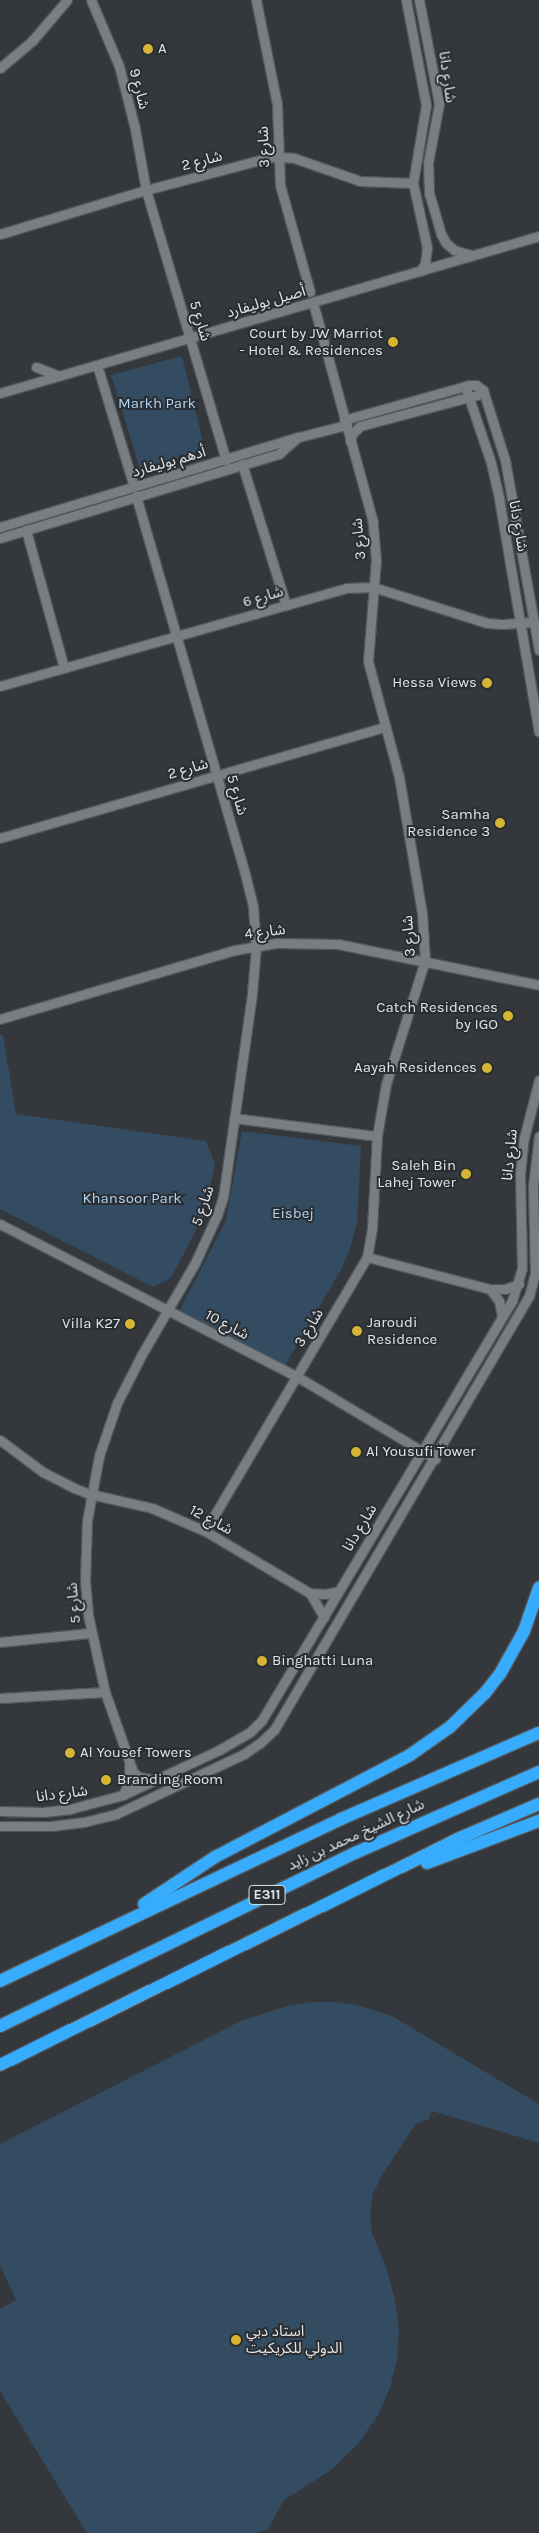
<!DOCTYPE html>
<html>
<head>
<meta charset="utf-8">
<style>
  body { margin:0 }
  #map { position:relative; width:539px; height:2533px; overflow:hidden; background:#34383c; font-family:Karla,"Noto Sans Arabic",sans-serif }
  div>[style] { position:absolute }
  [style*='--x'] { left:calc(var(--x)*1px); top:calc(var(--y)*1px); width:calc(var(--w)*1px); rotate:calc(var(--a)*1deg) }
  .green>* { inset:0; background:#334c61 }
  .roads { filter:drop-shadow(1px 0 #53575a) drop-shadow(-1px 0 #53575a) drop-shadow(0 1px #53575a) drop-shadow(0 -1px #53575a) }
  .minor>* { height:9px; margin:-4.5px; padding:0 4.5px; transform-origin:4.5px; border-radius:4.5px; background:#797e82 }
  .highway>* { height:12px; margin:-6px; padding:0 6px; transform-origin:6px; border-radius:6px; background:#38acfc }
  .dots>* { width:14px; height:14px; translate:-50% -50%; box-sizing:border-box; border:2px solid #2a2e32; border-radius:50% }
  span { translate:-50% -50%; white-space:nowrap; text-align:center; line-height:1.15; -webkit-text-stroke:4px #2a2e32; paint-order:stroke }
  .shield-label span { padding:1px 4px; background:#2a2e32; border:1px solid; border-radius:4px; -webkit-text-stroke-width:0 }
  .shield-label { font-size:14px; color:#e1e4e6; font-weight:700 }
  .poi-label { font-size:15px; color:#e1e4e6 }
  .left { translate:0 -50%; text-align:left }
  .right { translate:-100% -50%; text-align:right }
  .street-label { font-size:15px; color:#e1e4e6 }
  .park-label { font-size:15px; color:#afd6f6 }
</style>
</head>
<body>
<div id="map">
  <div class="green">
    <i style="clip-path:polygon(182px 356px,205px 450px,140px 469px,111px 375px)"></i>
    <i style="clip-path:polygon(0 1035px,3px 1035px,16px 1114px,206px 1141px,215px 1164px,203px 1217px,171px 1278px,153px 1287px,0 1209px)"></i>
    <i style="clip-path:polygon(242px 1131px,361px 1146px,357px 1223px,350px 1249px,341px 1270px,282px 1370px,178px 1314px,226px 1220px)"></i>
    <i style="clip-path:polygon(312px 2002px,337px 2002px,357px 2005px,392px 2016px,539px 2104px,539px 2143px,432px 2111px,429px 2119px,417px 2123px,409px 2134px,381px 2177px,373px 2194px,370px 2215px,372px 2233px,387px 2270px,395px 2300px,399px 2329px,397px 2359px,390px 2388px,378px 2415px,358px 2444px,331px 2470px,284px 2500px,267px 2530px,256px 2533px,87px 2533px,0 2391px,0 2309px,16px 2300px,0 2265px,0 2144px,241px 2021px,287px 2006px)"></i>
  </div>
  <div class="roads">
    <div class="minor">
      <i style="--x:91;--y:0;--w:72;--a:67"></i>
      <i style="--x:119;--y:66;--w:65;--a:75.7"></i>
      <i style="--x:135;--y:129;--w:62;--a:79.8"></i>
      <i style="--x:146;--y:190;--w:282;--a:73.5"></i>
      <i style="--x:256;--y:0;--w:106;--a:78.6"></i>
      <i style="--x:277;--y:104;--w:81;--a:87.9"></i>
      <i style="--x:280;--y:185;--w:111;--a:74.3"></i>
      <i style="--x:406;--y:0;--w:107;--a:79.2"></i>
      <i style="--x:426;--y:105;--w:79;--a:99.5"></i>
      <i style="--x:413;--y:183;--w:66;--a:77.7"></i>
      <i style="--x:427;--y:247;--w:17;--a:97"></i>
      <i style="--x:425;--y:264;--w:9;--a:126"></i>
      <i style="--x:419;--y:0;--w:106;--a:79.1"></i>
      <i style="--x:439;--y:104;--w:60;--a:100.6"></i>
      <i style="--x:428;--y:163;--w:30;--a:88"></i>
      <i style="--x:429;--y:193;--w:43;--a:73.7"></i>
      <i style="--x:441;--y:234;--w:10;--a:61"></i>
      <i style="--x:446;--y:243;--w:11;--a:41"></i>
      <i style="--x:454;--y:250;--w:18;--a:16"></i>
      <i style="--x:0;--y:68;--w:42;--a:-40.2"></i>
      <i style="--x:32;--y:41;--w:54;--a:-49.5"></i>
      <i style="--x:0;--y:234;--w:152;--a:-16.8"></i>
      <i style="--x:146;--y:190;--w:129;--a:-14.8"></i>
      <i style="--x:271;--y:157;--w:23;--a:2"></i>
      <i style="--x:294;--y:158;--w:70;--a:19.2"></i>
      <i style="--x:360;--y:181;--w:53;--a:2.2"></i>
      <i style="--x:97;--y:365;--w:127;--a:73.1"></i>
      <i style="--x:36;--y:367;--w:25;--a:21"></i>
      <i style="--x:465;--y:386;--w:81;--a:71.3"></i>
      <i style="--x:491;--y:463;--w:37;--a:77"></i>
      <i style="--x:499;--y:499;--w:236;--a:80.3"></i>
      <i style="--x:0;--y:393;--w:561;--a:-16.24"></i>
      <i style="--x:344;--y:420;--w:130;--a:-15.6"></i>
      <i style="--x:469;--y:385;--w:7;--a:0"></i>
      <i style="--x:476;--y:385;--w:9;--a:36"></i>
      <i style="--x:483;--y:390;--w:73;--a:72.6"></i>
      <i style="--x:505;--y:460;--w:193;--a:79.9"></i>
      <i style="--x:350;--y:441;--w:7;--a:-74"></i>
      <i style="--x:352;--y:434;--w:11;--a:-45"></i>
      <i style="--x:360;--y:426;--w:128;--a:-14.9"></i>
      <i style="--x:242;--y:464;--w:148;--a:72.7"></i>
      <i style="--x:136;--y:496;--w:389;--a:73.9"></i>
      <i style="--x:244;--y:870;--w:38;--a:76"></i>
      <i style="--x:253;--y:907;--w:40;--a:85.7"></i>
      <i style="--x:256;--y:947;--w:47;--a:94.9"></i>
      <i style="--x:252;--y:994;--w:205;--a:98.1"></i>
      <i style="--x:223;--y:1197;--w:19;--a:108"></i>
      <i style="--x:217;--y:1215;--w:53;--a:114.6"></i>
      <i style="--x:195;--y:1263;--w:105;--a:120.2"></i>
      <i style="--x:142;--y:1354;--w:55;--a:117"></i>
      <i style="--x:117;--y:1403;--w:56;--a:108.8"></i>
      <i style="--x:99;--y:1456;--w:66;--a:100.5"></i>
      <i style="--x:87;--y:1521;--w:59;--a:91.9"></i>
      <i style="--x:85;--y:1580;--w:35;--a:85"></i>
      <i style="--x:88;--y:1615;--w:79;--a:77.6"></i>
      <i style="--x:105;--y:1692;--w:85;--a:70.7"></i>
      <i style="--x:133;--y:1772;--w:8;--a:40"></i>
      <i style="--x:139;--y:1777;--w:15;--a:11"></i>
      <i style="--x:0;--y:527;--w:312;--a:-16.8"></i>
      <i style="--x:299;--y:437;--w:49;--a:-14.3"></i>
      <i style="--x:26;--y:530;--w:143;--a:74.6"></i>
      <i style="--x:0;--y:538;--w:291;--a:-16.8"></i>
      <i style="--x:279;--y:454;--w:25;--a:-42"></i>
      <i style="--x:0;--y:686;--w:360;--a:-15.8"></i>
      <i style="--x:346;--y:588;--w:27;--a:-2"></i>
      <i style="--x:373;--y:587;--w:120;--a:17.5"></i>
      <i style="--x:487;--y:623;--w:16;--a:4"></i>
      <i style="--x:503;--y:624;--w:31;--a:-4"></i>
      <i style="--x:0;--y:838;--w:401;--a:-16.1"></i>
      <i style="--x:0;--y:1019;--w:245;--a:-16.4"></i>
      <i style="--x:235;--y:950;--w:43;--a:-9.5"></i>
      <i style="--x:277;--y:943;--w:61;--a:0.9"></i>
      <i style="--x:338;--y:944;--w:205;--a:11.5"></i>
      <i style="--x:234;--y:1118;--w:144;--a:7.2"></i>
      <i style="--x:0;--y:1224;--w:333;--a:27.2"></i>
      <i style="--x:296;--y:1376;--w:162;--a:30.8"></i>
      <i style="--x:367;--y:1257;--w:127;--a:14.6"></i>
      <i style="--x:490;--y:1289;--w:15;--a:0"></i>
      <i style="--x:505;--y:1289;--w:15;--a:-20"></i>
      <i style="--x:490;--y:1289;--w:15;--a:53"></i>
      <i style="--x:499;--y:1301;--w:15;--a:79"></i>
      <i style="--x:0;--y:1440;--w:54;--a:36.7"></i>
      <i style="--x:43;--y:1472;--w:35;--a:27"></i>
      <i style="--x:74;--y:1488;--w:17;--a:21"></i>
      <i style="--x:90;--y:1494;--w:64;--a:12.7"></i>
      <i style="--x:152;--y:1508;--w:58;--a:23.5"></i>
      <i style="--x:205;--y:1531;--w:122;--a:30.6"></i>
      <i style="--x:310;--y:1593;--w:28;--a:60"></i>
      <i style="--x:205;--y:1531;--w:318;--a:-59.4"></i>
      <i style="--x:367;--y:1257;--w:29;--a:-80"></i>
      <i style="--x:372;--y:1228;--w:92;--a:-86.9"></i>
      <i style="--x:377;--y:1136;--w:53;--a:-80.2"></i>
      <i style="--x:386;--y:1084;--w:130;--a:-72.5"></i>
      <i style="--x:425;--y:960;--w:47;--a:-93.7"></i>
      <i style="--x:422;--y:913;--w:138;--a:-99.6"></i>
      <i style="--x:399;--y:777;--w:120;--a:-105"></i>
      <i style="--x:368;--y:661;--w:101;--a:-85.5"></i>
      <i style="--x:376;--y:560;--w:38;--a:-95"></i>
      <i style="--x:373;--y:522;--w:227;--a:-105.3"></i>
      <i style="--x:310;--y:1593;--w:15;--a:4"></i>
      <i style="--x:325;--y:1594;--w:14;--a:-12"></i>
      <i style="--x:0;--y:1642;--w:90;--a:-5.7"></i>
      <i style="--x:0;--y:1698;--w:105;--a:-3.3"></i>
      <i style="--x:123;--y:1795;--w:15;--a:-67"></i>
      <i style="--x:129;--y:1781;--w:16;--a:-90"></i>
      <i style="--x:0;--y:1811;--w:43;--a:1.3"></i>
      <i style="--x:43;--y:1812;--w:27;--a:-6"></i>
      <i style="--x:70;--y:1809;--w:55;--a:-14.8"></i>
      <i style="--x:123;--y:1795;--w:106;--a:-25.1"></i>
      <i style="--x:219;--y:1750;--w:36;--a:-30"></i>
      <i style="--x:250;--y:1732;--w:17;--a:-45"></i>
      <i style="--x:262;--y:1720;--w:488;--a:-59.2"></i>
      <i style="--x:512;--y:1301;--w:34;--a:-73"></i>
      <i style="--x:522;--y:1268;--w:94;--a:-91.2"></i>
      <i style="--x:520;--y:1174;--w:36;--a:-84"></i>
      <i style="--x:524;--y:1138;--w:60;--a:-75.5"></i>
      <i style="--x:0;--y:1826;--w:51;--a:0"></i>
      <i style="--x:51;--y:1826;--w:33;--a:-7"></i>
      <i style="--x:84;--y:1822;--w:33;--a:-14"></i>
      <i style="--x:116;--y:1814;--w:141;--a:-25.1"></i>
      <i style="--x:244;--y:1754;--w:19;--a:-35"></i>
      <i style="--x:260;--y:1743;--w:19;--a:-43"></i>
      <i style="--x:274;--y:1730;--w:503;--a:-59.56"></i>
      <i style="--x:529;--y:1296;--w:23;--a:-75"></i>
      <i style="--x:535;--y:1274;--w:88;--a:-91.3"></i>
      <i style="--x:533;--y:1186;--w:50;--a:-83.2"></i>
    </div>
    <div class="highway">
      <i style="--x:427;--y:1863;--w:120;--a:-20.6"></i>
      <i style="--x:144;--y:1904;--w:85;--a:-33.5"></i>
      <i style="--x:215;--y:1857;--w:220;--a:-27.6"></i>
      <i style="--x:410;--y:1755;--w:49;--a:-35"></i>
      <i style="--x:450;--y:1727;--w:49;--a:-44.2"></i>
      <i style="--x:485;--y:1693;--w:24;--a:-52"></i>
      <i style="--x:500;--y:1674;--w:49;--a:-60.8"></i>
      <i style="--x:524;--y:1631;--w:46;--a:-70.8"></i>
      <i style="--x:0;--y:1981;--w:378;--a:-25.4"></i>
      <i style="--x:341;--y:1819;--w:216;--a:-23.5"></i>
      <i style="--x:0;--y:2026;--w:395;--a:-26"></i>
      <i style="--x:355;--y:1853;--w:201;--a:-23.8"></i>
      <i style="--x:0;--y:2065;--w:513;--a:-26.27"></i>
      <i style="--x:460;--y:1838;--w:86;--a:-23.3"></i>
    </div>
  </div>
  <div class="dots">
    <i style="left:148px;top:49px;background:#d6b534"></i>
    <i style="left:393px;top:342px;background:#d6b534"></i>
    <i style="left:487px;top:683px;background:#d6b534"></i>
    <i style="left:500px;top:823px;background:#d6b534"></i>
    <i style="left:508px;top:1016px;background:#d6b534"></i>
    <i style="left:487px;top:1068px;background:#d6b534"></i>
    <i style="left:466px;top:1174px;background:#d6b534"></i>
    <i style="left:130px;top:1324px;background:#d6b534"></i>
    <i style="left:357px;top:1331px;background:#d6b534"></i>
    <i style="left:356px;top:1452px;background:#d6b534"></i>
    <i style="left:262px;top:1661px;background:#d6b534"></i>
    <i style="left:70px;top:1753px;background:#d6b534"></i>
    <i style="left:106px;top:1780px;background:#d6b534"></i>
    <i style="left:236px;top:2340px;background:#d6b534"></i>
  </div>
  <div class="shield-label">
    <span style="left:267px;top:1895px">E311</span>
  </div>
  <div class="poi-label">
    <span class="left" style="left:158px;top:49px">A</span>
    <span class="right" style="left:383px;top:342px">Court by JW Marriot<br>- Hotel &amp; Residences</span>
    <span class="right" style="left:477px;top:683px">Hessa Views</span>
    <span class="right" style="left:490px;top:823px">Samha<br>Residence 3</span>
    <span class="right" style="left:498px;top:1016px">Catch Residences<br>by IGO</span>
    <span class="right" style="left:477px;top:1068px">Aayah Residences</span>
    <span class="right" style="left:456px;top:1174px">Saleh Bin<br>Lahej Tower</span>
    <span class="left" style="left:367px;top:1331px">Jaroudi<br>Residence</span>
    <span class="right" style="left:120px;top:1324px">Villa K27</span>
    <span class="left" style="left:366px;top:1452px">Al Yousufi Tower</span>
    <span class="left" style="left:272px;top:1661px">Binghatti Luna</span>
    <span class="left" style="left:80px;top:1753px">Al Yousef Towers</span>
    <span class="left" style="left:117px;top:1780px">Branding Room</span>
    <span class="left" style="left:246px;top:2340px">استاد دبي<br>الدولي للكريكيت</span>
  </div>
  <div class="street-label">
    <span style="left:447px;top:77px;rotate:82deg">شارع دانا</span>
    <span style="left:139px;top:89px;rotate:75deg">شارع 9</span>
    <span style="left:264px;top:147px;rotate:-92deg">شارع 3</span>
    <span style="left:202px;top:161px;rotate:-15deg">شارع 2</span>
    <span style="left:266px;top:302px;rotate:-16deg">أصيل بوليفارد</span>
    <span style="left:200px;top:321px;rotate:73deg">شارع 5</span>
    <span style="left:169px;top:462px;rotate:-16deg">أدهم بوليفارد</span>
    <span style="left:518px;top:526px;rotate:80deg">شارع دانا</span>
    <span style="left:359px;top:539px;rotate:-95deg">شارع 3</span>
    <span style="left:263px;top:597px;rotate:-16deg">شارع 6</span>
    <span style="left:188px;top:769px;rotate:-16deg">شارع 2</span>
    <span style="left:237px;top:795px;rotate:74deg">شارع 5</span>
    <span style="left:265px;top:932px;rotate:-7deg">شارع 4</span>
    <span style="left:409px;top:936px;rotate:-94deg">شارع 3</span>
    <span style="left:510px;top:1155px;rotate:-84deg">شارع دانا</span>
    <span style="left:203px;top:1206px;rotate:-71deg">شارع 5</span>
    <span style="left:227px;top:1325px;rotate:28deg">شارع 10</span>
    <span style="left:309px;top:1328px;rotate:-59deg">شارع 3</span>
    <span style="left:211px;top:1520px;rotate:28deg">شارع 12</span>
    <span style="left:360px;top:1528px;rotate:-59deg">شارع دانا</span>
    <span style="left:74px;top:1603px;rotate:-95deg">شارع 5</span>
    <span style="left:62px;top:1794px;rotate:-7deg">شارع دانا</span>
    <span style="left:356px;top:1835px;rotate:-25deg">شارع الشيخ محمد بن زايد</span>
  </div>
  <div class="park-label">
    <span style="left:157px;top:404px">Markh Park</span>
    <span style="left:132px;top:1199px">Khansoor Park</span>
    <span style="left:293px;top:1214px">Eisbej</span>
  </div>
</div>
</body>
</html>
